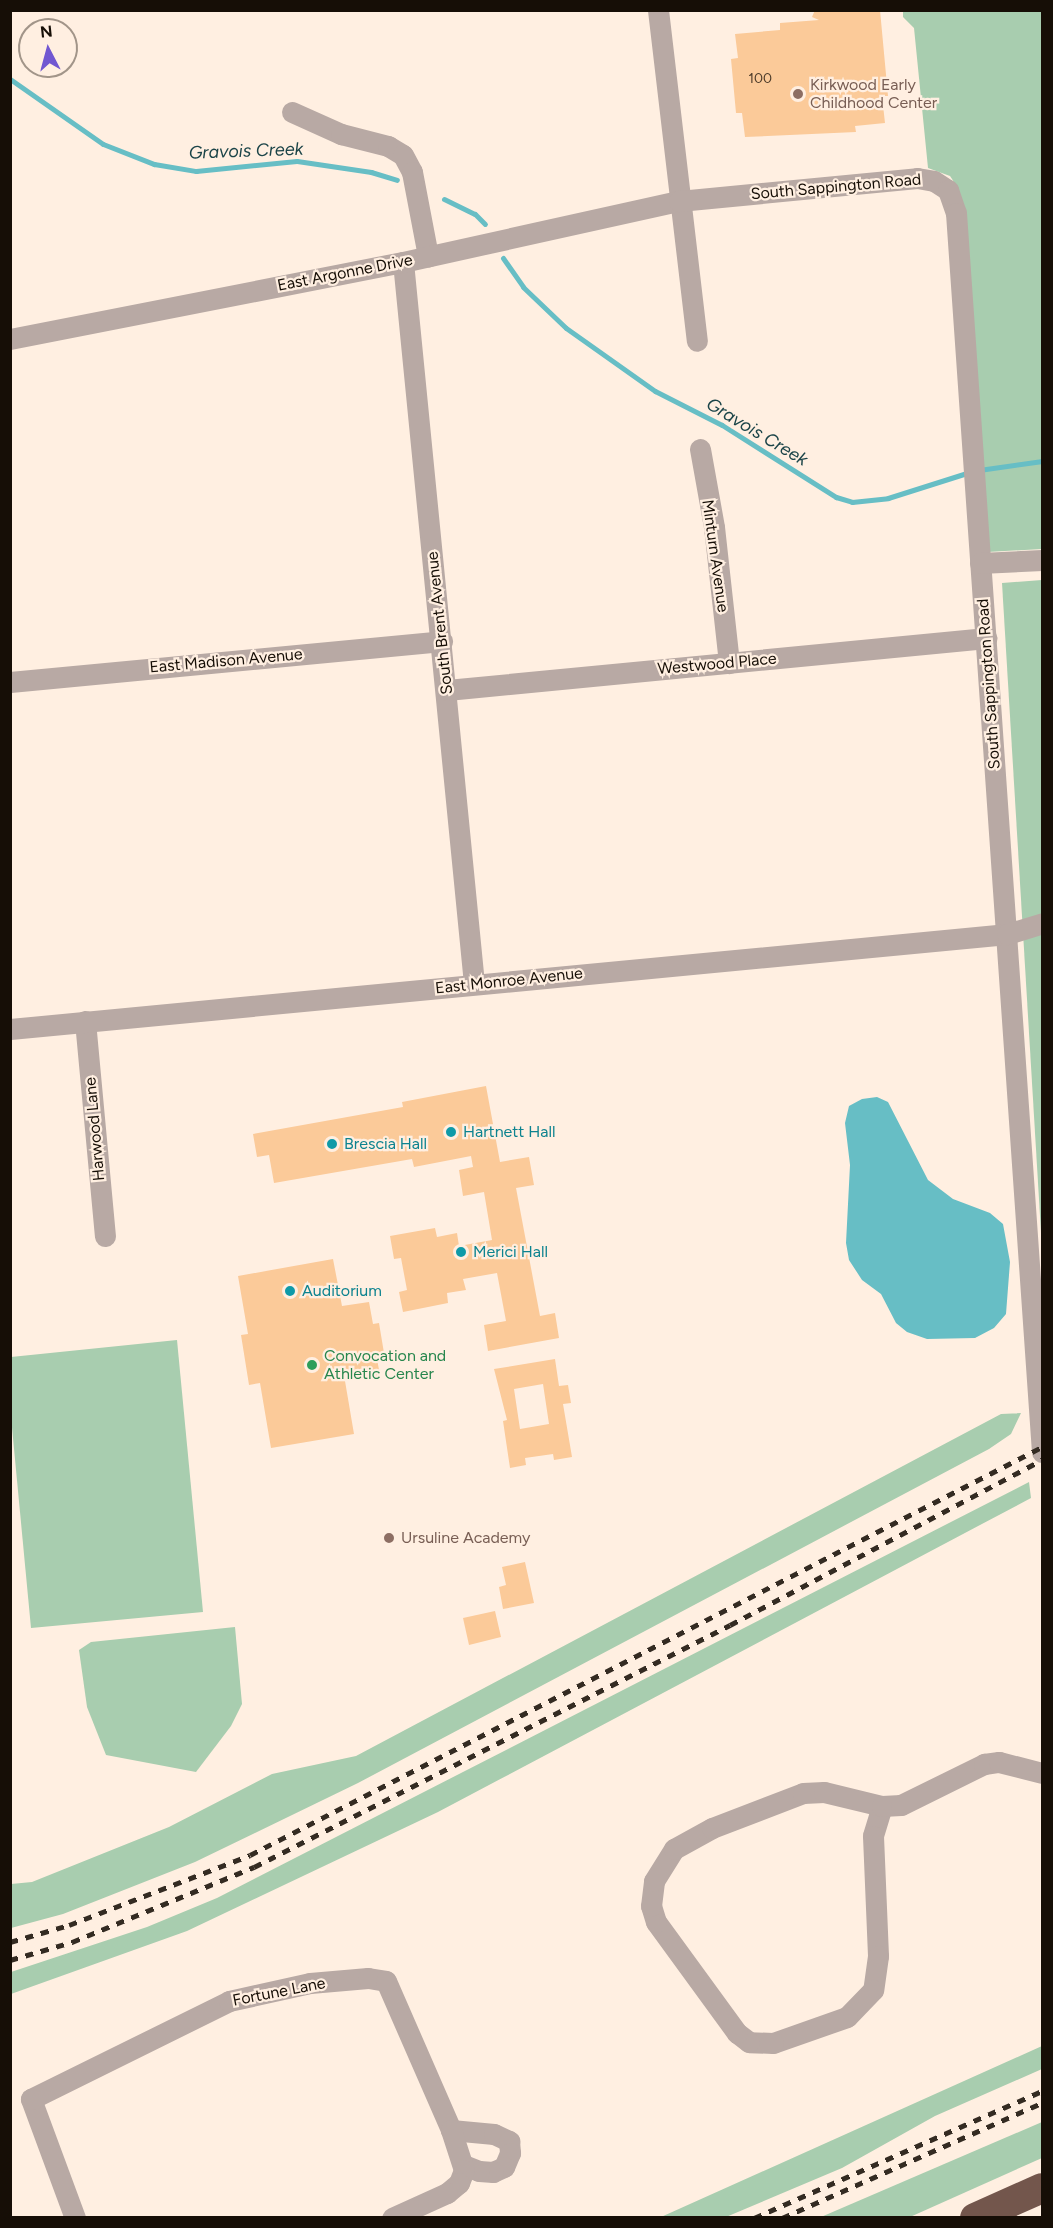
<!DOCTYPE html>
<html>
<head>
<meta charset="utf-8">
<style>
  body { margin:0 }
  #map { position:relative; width:1053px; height:2228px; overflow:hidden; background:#ffefe1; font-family:Figtree,sans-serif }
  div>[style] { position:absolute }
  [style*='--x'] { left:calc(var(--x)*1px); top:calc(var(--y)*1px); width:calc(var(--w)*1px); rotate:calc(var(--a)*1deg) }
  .green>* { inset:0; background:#a8cdaf }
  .water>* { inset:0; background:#67bec5 }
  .stream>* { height:5px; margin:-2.5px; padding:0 2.5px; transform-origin:2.5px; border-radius:2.5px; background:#67bec5 }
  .building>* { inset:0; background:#fbca99 }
  .minor>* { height:21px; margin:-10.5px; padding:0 10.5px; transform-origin:10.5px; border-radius:10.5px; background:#b8a9a4 }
  .highway>* { height:30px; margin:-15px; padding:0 15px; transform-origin:15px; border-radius:15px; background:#73564c }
  .rail>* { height:4.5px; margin-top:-2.25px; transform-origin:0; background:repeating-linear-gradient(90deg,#342b22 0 8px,transparent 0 16px) }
  .dots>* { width:16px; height:16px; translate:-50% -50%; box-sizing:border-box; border:3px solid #ffefe1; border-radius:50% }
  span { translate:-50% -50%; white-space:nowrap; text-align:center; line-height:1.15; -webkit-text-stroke:4.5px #ffefe1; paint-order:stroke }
  .number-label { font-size:14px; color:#4f3d2b }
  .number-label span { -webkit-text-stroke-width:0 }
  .education-label { font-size:16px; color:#785e54 }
  .left { translate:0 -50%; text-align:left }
  .street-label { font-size:16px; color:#160e06 }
  .culture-label { font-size:16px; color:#0d838f }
  .leisure-label { font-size:16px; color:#27864d }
  .water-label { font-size:18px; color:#1b4448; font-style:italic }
  .frame { position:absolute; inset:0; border:12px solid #160e06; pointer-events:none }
  .north { position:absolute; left:18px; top:18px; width:60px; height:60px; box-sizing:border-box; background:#ffefe1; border:2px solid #a29589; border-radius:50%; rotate:354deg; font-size:16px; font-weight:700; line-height:24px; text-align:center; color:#160e06 }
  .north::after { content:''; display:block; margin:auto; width:21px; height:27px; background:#7157d1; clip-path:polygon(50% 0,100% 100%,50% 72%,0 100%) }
</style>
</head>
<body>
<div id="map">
  <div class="green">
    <i style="clip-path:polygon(903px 11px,1042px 11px,1042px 549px,987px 552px,956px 185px,950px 176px,928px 168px,914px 28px,903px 17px)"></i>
    <i style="clip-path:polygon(1042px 580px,1042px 1249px,1002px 583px)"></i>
    <i style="clip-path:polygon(177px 1340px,203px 1612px,31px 1628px,11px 1417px,11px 1357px)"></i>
    <i style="clip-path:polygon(1021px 1413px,1011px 1434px,989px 1449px,358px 1783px,195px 1862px,63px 1914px,11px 1928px,11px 1884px,32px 1882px,169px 1827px,272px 1774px,356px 1756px,1001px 1414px)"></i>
    <i style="clip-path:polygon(1029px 1482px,1031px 1498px,438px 1812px,187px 1931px,11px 1994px,11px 1972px,147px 1927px,217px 1898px)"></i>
    <i style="clip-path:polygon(235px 1627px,242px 1704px,231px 1726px,196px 1772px,106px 1755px,87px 1707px,79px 1650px,91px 1642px)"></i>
    <i style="clip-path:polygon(1042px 2046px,1042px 2069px,935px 2116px,842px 2168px,726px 2217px,661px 2217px)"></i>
    <i style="clip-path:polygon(1042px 2122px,1042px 2158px,910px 2217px,821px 2217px)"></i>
  </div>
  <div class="water">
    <i style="clip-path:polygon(877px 1097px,888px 1102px,928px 1180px,953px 1199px,990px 1213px,1003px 1224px,1010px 1262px,1006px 1314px,994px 1328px,975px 1338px,927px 1339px,907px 1332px,896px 1323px,881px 1294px,862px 1280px,849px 1260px,846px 1243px,850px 1165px,845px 1123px,849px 1106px,862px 1099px)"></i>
  </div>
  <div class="stream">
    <i style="--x:10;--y:79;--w:113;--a:35"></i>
    <i style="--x:103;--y:144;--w:55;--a:21.4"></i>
    <i style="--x:154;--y:164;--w:43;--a:9.5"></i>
    <i style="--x:196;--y:171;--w:101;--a:-5.7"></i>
    <i style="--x:297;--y:161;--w:75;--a:8.5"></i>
    <i style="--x:371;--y:172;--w:27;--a:17"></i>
    <i style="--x:444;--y:199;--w:34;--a:26"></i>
    <i style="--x:475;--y:214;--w:14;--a:45"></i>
    <i style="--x:503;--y:258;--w:35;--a:55"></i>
    <i style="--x:523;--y:287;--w:59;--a:43.6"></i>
    <i style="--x:566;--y:328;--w:109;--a:35.3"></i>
    <i style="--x:655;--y:391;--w:75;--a:26.9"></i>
    <i style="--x:722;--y:425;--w:135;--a:32.3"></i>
    <i style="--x:836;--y:497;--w:17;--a:17"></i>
    <i style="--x:852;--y:502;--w:36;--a:-6"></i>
    <i style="--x:888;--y:498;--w:86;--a:-17.6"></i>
    <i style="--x:979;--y:470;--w:64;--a:-8.1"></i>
  </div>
  <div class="building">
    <i style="clip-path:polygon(815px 10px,880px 10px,888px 96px,882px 96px,885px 123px,855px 126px,856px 132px,745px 137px,742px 113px,736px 113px,731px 59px,738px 58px,735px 34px,780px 30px,780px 23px,819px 20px,812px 17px)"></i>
    <i style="clip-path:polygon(486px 1086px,500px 1162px,529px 1157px,534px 1185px,516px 1188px,540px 1316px,555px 1313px,559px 1338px,488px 1351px,484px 1325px,506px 1321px,497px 1273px,463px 1279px,466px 1290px,447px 1293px,448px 1303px,403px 1312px,399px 1292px,407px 1290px,401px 1258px,394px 1259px,390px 1236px,435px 1228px,437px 1237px,457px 1233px,459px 1246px,492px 1240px,484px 1192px,463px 1196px,459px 1170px,473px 1167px,471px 1156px,414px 1167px,412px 1159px,274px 1183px,269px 1155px,257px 1157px,253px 1134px,403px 1107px,402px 1102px)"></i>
    <i style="clip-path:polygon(333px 1259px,342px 1306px,369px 1302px,373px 1324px,379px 1323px,384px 1353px,376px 1354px,380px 1375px,345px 1381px,354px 1434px,271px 1448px,260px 1383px,249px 1385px,241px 1335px,248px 1334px,238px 1276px)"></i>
    <i style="clip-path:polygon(evenodd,555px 1359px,559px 1386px,568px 1385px,571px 1403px,563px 1404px,572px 1457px,554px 1460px,553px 1454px,525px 1458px,526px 1465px,510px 1468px,503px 1421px,507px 1420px,494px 1369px,555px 1359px,543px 1384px,549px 1424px,520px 1429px,514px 1389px,543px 1384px)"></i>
    <i style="clip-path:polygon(525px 1562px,534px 1603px,503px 1609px,499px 1587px,506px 1585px,502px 1567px)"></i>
    <i style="clip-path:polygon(495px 1611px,501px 1637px,469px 1645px,463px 1618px)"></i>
  </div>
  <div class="minor">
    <i style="--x:658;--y:10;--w:333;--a:83.3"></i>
    <i style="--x:292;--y:112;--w:54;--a:24.2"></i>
    <i style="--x:341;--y:134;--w:49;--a:14.3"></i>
    <i style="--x:388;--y:146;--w:17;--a:31"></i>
    <i style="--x:403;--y:155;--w:19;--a:62"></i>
    <i style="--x:412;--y:172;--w:86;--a:79.2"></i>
    <i style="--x:403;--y:262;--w:725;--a:84.38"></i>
    <i style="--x:10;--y:339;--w:400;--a:-11.1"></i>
    <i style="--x:403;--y:262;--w:283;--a:-12.5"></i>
    <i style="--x:679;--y:201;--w:239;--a:-5.5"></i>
    <i style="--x:917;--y:178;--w:17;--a:10"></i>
    <i style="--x:934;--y:181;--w:17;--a:33"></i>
    <i style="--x:948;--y:190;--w:24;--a:71"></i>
    <i style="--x:956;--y:213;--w:1242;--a:86.03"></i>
    <i style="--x:700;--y:449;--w:79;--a:79.8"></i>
    <i style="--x:714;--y:527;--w:137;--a:83.7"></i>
    <i style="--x:980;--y:563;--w:62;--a:-2.8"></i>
    <i style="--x:10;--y:682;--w:434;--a:-5.4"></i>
    <i style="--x:447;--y:690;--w:542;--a:-5.51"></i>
    <i style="--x:85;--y:1021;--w:216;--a:84.7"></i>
    <i style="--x:10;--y:1029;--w:1002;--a:-5.44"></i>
    <i style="--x:1007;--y:934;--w:37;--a:-17"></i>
    <i style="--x:882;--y:1806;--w:31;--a:107"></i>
    <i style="--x:873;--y:1836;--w:120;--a:87.6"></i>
    <i style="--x:878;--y:1956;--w:34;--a:98"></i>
    <i style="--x:873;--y:1990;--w:37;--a:134"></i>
    <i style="--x:847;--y:2017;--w:78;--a:160.6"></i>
    <i style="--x:773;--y:2043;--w:24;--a:-178"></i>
    <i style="--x:749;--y:2042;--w:15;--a:-143"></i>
    <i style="--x:737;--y:2033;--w:137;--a:-126.1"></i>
    <i style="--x:656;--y:1922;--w:17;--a:-107"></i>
    <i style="--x:651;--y:1906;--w:25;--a:-83"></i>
    <i style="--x:654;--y:1881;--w:38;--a:-58"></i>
    <i style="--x:674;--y:1849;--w:43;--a:-28.9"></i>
    <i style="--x:712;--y:1828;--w:97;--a:-21"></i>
    <i style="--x:803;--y:1793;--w:21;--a:-3"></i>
    <i style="--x:824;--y:1792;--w:60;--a:13.6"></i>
    <i style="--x:882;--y:1806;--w:19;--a:-3"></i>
    <i style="--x:901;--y:1805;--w:93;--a:-26.3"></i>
    <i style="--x:984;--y:1764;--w:15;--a:-8"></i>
    <i style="--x:999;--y:1762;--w:44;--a:14.3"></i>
    <i style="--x:451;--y:2130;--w:43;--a:5.3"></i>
    <i style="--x:494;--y:2134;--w:17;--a:25"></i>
    <i style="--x:509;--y:2141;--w:12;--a:85"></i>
    <i style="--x:510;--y:2153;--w:15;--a:113"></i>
    <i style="--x:504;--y:2167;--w:12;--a:156"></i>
    <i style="--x:493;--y:2172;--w:14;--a:-176"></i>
    <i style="--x:479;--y:2171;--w:17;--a:-159"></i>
    <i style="--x:75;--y:2218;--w:127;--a:-110.3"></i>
    <i style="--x:31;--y:2099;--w:221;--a:-26.3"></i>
    <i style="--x:229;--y:2001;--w:83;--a:-12.5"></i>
    <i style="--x:310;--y:1983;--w:58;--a:-4.9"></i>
    <i style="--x:368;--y:1978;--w:18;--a:9"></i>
    <i style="--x:386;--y:1981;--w:163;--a:66.4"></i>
    <i style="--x:451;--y:2130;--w:42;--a:72"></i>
    <i style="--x:464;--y:2170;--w:14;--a:111"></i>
    <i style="--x:459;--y:2183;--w:16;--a:140"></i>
    <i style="--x:447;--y:2193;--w:60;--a:155.6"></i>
  </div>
  <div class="highway">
    <i style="--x:975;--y:2218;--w:73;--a:-24.1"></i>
  </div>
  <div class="rail">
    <i style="--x:10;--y:1942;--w:61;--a:-16.1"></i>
    <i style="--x:69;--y:1925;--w:194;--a:-21.1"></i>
    <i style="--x:250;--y:1855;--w:891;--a:-27.26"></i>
    <i style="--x:10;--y:1960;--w:65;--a:-16.2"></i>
    <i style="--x:72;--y:1942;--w:197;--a:-22.4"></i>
    <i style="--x:254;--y:1867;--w:534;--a:-26.95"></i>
    <i style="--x:730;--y:1625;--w:353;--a:-27.9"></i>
    <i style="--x:754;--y:2218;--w:315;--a:-23.8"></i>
    <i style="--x:782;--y:2218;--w:284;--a:-23.9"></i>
  </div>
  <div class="dots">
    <i style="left:798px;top:94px;background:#8d6e63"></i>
    <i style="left:451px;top:1132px;background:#0f9aa8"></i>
    <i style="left:332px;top:1144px;background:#0f9aa8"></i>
    <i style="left:461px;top:1252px;background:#0f9aa8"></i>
    <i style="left:290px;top:1291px;background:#0f9aa8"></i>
    <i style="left:312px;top:1365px;background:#2e9e5b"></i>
    <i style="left:389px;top:1538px;background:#8d6e63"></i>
  </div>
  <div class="number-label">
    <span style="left:760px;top:79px">100</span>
  </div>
  <div class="education-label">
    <span class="left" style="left:810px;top:94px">Kirkwood Early<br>Childhood Center</span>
    <span class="left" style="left:401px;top:1538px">Ursuline Academy</span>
  </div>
  <div class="street-label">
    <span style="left:836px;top:187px;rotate:-5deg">South Sappington Road</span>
    <span style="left:345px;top:273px;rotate:-11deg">East Argonne Drive</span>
    <span style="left:715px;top:556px;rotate:82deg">Minturn Avenue</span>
    <span style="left:440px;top:623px;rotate:-96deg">South Brent Avenue</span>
    <span style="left:226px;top:661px;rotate:-5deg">East Madison Avenue</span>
    <span style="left:717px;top:664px;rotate:-5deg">Westwood Place</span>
    <span style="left:989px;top:684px;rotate:-94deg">South Sappington Road</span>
    <span style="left:509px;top:981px;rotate:-6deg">East Monroe Avenue</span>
    <span style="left:95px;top:1129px;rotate:-95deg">Harwood Lane</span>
    <span style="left:279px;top:1992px;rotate:-11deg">Fortune Lane</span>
  </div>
  <div class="culture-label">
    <span class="left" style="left:463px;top:1132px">Hartnett Hall</span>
    <span class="left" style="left:344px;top:1144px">Brescia Hall</span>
    <span class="left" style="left:473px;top:1252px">Merici Hall</span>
    <span class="left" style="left:302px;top:1291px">Auditorium</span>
  </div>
  <div class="leisure-label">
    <span class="left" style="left:324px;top:1365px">Convocation and<br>Athletic Center</span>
  </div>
  <div class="water-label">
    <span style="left:246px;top:151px;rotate:-2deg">Gravois Creek</span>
    <span style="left:757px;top:432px;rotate:31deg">Gravois Creek</span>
  </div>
  <div class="frame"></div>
  <div class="north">N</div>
</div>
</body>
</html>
